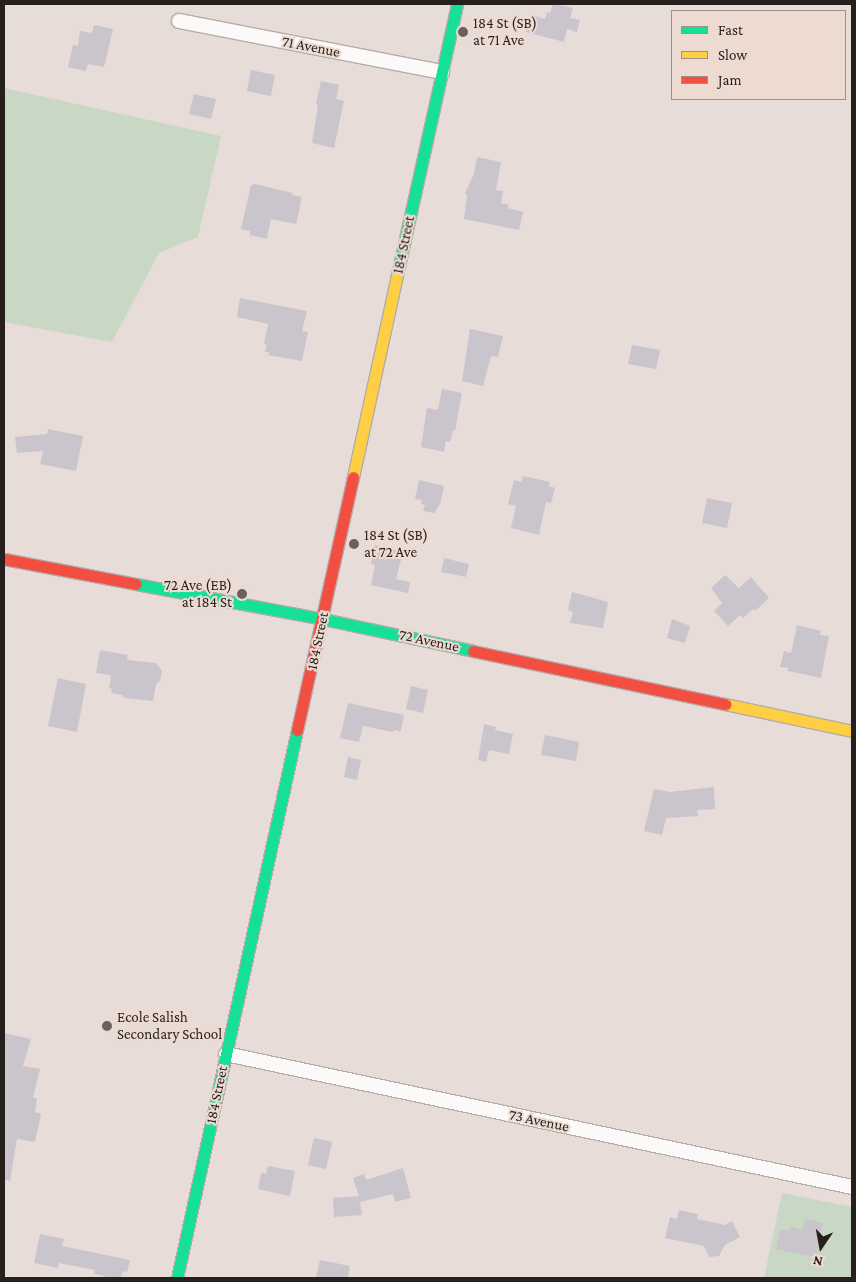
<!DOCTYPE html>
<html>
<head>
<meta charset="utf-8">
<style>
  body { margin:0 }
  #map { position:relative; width:856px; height:1282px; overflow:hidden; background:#e7dcd7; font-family:"Crimson Pro",serif }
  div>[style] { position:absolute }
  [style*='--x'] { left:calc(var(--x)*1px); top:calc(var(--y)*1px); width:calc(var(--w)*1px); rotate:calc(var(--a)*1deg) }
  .green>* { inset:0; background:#c9d8c4 }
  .building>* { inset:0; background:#cac4cc }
  .roads { filter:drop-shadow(1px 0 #b4aca8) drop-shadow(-1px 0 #b4aca8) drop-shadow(0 1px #b4aca8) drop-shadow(0 -1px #b4aca8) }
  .street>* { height:14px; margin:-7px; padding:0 7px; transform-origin:7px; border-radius:7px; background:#fbfaf9 }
  .fast>* { height:11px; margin:-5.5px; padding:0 5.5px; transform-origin:5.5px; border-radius:5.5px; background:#16e098 }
  .slow>* { height:11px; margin:-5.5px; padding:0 5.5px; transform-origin:5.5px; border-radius:5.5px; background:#ffcf43 }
  .jam>* { height:11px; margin:-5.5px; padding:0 5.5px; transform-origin:5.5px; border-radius:5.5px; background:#f24e42 }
  .dots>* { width:14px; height:14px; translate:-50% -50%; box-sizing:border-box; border:2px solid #eddad1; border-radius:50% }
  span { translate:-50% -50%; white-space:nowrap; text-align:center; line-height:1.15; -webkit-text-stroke:4px #eddad1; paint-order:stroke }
  .poi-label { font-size:15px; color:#261f1c }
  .left { translate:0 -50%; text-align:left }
  .right { translate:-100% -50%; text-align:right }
  .street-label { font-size:15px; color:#261f1c }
  .frame { position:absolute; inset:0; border:5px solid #261f1c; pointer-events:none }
  .legend { position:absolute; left:671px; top:10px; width:175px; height:90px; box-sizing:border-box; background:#eddad1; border:1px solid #9d8f89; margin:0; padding:6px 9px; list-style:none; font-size:15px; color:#261f1c }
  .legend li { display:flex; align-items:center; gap:10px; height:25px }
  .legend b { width:25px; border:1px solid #9d8f89 }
  .north { position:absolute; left:796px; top:1222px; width:50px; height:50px; -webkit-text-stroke:4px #eddad1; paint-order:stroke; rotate:192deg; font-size:14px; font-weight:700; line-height:20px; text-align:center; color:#261f1c }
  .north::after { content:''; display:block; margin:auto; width:18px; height:22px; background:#261f1c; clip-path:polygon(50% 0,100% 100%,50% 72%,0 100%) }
</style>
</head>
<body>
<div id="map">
  <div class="green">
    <i style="clip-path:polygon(4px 88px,221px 136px,198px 237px,159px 253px,112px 342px,4px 322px)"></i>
    <i style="clip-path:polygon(782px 1193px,852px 1207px,852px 1278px,764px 1278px)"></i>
  </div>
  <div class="building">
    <i style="clip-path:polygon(553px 4px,573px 8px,570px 18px,580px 20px,577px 32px,567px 29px,564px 42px,526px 32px,531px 15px,545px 19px,547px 12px,550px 13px)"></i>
    <i style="clip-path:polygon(94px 25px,113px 29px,104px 67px,88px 64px,86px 71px,68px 67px,73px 45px,78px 46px,80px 31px,92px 33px)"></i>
    <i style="clip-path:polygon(251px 70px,275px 75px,271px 96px,247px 91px)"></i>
    <i style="clip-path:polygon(321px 81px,339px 85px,336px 99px,344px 101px,334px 148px,312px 143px,318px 105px,316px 104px)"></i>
    <i style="clip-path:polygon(194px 94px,216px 99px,211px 119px,189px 114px)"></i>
    <i style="clip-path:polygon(477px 157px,501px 162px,496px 190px,503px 191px,501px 203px,509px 205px,508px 208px,523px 212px,519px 230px,464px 219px,467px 196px,465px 193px,474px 174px)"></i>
    <i style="clip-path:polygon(255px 184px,292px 193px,292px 195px,302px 197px,296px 224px,271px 219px,267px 239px,250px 235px,250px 231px,241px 229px,251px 185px)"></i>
    <i style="clip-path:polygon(240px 298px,307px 311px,302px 331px,308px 332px,302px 361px,268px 355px,269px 352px,265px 352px,267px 345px,264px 344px,268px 324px,237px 317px)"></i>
    <i style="clip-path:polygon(470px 329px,503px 336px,498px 357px,491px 356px,483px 386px,462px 381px)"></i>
    <i style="clip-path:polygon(632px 345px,660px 350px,656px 369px,628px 364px)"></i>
    <i style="clip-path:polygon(442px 389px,462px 393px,455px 431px,453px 430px,450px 442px,446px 441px,444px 452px,421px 447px,427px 408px,438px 410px)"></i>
    <i style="clip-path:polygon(48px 429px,83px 436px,76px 471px,40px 464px,43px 451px,17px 453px,15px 437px,47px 434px)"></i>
    <i style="clip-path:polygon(523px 476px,550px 482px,549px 486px,555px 488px,551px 503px,546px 502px,539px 535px,511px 528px,516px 506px,508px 504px,514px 480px,521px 482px)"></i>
    <i style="clip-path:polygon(419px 480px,444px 486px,440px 504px,434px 513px,423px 511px,425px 505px,421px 504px,422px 500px,415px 499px)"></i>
    <i style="clip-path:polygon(707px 498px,732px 503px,727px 528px,702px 523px)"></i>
    <i style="clip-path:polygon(375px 545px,403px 552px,396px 579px,410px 582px,408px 593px,371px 585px,375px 565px,371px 564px)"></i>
    <i style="clip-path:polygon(444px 558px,469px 564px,466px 577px,441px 572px)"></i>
    <i style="clip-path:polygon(725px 575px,739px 588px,751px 577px,769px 598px,755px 611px,753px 609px,743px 618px,740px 615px,728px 626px,714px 611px,722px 603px,711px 588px)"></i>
    <i style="clip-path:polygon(572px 592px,608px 602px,603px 628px,570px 623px,573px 612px,568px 610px)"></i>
    <i style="clip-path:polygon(672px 619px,690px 626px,685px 643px,667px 638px)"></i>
    <i style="clip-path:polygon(797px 625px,821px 631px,820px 635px,829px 636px,821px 678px,788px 671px,788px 668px,780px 667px,784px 651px,791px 653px)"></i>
    <i style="clip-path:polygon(100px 650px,128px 655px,127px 660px,156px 663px,162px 671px,160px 681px,156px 684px,153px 701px,124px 698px,122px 695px,111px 693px,112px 689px,109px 688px,111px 675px,96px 673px)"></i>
    <i style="clip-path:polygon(58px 678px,86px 684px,77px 732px,48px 726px)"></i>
    <i style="clip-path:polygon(411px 686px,428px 690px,423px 713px,406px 709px)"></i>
    <i style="clip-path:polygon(348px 703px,404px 715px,401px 731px,394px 730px,393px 732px,363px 726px,359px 742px,340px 738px)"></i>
    <i style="clip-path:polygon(484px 724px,496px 727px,495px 730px,513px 734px,509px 754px,489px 750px,486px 762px,478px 760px)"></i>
    <i style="clip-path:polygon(545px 735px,579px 742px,576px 761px,541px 755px)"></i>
    <i style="clip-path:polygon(348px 757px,361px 760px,357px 780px,344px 777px)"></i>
    <i style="clip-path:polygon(714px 787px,715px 809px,697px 810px,698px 816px,666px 818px,662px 835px,644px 831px,654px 789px,670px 792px)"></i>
    <i style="clip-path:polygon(4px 1033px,31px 1039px,23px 1066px,40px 1069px,33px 1098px,37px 1098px,35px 1112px,41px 1114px,35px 1142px,17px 1139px,10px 1181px,4px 1180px)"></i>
    <i style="clip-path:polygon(314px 1138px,332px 1142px,326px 1169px,308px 1165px)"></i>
    <i style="clip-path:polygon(268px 1166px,295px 1171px,290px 1196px,258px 1189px,261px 1173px,266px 1174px)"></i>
    <i style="clip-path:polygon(403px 1168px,411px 1198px,395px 1202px,393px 1194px,360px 1202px,362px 1215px,334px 1217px,333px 1198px,359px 1196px,353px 1178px,364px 1174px,366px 1180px)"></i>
    <i style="clip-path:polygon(679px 1210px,698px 1214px,697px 1219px,725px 1225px,732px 1221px,740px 1237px,725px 1245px,719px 1256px,709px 1257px,704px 1246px,665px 1238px,670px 1217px,677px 1219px)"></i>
    <i style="clip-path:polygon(805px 1219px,823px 1223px,816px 1257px,776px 1249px,780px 1229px,789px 1231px,790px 1227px,802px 1230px)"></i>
    <i style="clip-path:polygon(40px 1234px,64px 1239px,62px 1246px,130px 1260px,127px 1272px,123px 1271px,121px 1278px,104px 1278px,105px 1276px,94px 1274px,95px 1270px,59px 1263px,58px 1268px,34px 1263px)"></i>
    <i style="clip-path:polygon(320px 1260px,350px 1266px,348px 1278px,316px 1278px)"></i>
  </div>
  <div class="roads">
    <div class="street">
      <i style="--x:179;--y:21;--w:268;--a:11"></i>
      <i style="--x:226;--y:1054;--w:640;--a:11.99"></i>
    </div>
    <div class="fast">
      <i style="--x:397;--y:275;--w:278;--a:-77.5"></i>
      <i style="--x:136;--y:584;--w:190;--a:10.6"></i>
      <i style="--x:323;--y:619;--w:153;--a:12"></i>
      <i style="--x:177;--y:1278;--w:561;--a:-77.65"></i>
    </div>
    <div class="slow">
      <i style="--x:353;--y:477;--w:207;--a:-77.7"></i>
      <i style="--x:725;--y:704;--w:130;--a:12"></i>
    </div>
    <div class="jam">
      <i style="--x:4;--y:559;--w:134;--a:10.7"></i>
      <i style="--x:473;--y:651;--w:258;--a:11.9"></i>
      <i style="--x:297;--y:730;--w:259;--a:-77.5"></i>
    </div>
  </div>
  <div class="dots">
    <i style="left:463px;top:32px;background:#6a615d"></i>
    <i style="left:354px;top:544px;background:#6a615d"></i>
    <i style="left:242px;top:594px;background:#6a615d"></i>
    <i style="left:107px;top:1026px;background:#6a615d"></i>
  </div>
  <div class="poi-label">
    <span class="left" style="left:473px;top:32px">184 St (SB)<br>at 71 Ave</span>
    <span class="left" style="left:364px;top:544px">184 St (SB)<br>at 72 Ave</span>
    <span class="right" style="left:232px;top:594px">72 Ave (EB)<br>at 184 St</span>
    <span class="left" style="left:117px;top:1026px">Ecole Salish<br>Secondary School</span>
  </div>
  <div class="street-label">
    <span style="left:311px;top:47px;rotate:11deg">71 Avenue</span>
    <span style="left:404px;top:245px;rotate:-78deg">184 Street</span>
    <span style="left:318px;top:641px;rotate:-78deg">184 Street</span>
    <span style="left:429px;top:641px;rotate:12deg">72 Avenue</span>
    <span style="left:217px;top:1095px;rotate:-78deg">184 Street</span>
    <span style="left:539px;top:1121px;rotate:12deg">73 Avenue</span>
  </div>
  <div class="frame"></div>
  <ul class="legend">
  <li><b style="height:6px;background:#16e098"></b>Fast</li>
  <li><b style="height:6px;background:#ffcf43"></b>Slow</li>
  <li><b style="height:6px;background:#f24e42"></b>Jam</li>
  </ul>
  <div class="north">N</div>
</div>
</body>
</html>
